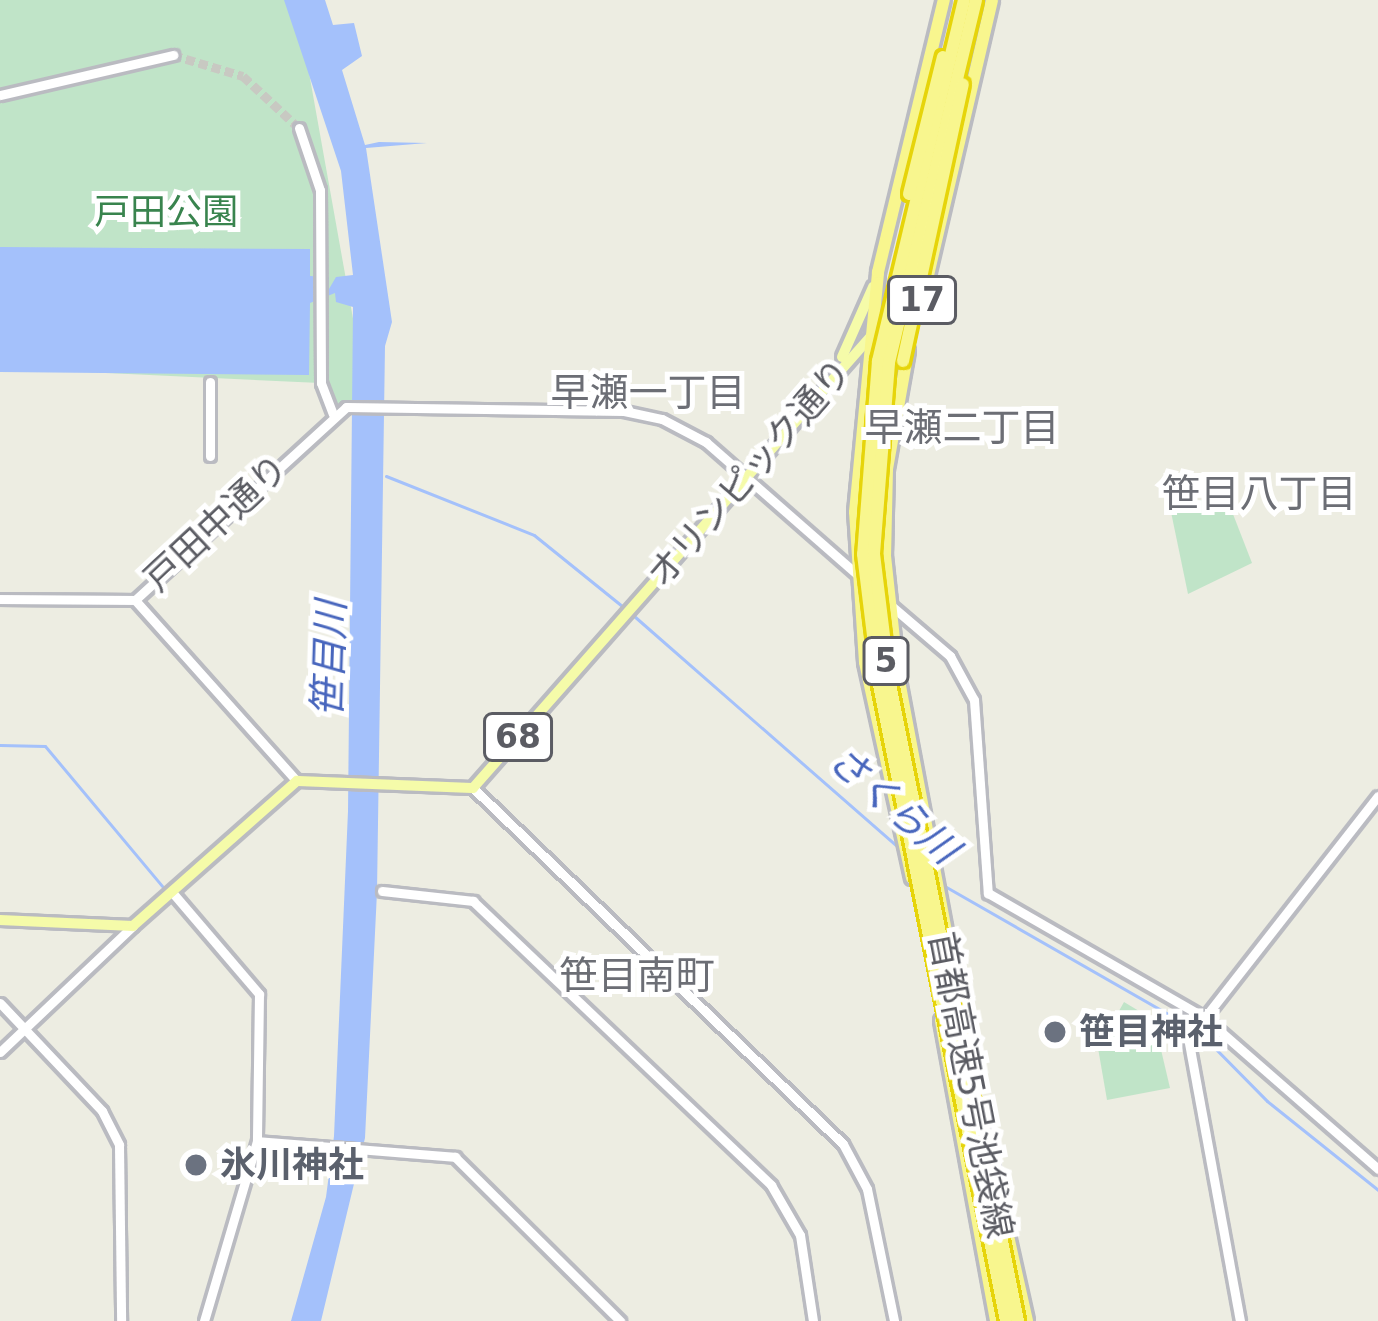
<!DOCTYPE html>
<html>
<head>
<meta charset="utf-8">
<style>
  body { margin:0 }
  #map { position:relative; width:1378px; height:1321px; overflow:hidden; background:#edede2; font-family:"DejaVu Sans","Noto Sans JP",sans-serif }
  div>[style] { position:absolute }
  [style*='--x'] { left:calc(var(--x)*1px); top:calc(var(--y)*1px); width:calc(var(--w)*1px); rotate:calc(var(--a)*1deg) }
  .green>* { inset:0; background:#c0e4c8 }
  .water>* { inset:0; background:#a4c1fb }
  .stream>* { height:3px; margin:-1.5px; padding:0 1.5px; transform-origin:1.5px; border-radius:1.5px; background:#a4c1fb }
  .minor-tunnel>* { height:9px; margin-top:-4.5px; transform-origin:0; background:repeating-linear-gradient(90deg,#c8c9c2 0 9px,transparent 0 13.5px) }
  .roads { filter:drop-shadow(3px 0 #babbc1) drop-shadow(-3px 0 #babbc1) drop-shadow(0 3px #babbc1) drop-shadow(0 -3px #babbc1) }
  .minor>* { height:9px; margin:-4.5px; padding:0 4.5px; transform-origin:4.5px; border-radius:4.5px; background:#fff }
  .major>* { height:10px; margin:-5px; padding:0 5px; transform-origin:5px; border-radius:5px; background:#f5fba9 }
  .highway>* { height:12px; margin:-6px; padding:0 6px; transform-origin:6px; border-radius:6px; background:#f8f68e }
  .bridges { filter:drop-shadow(3px 0 #e6d40a) drop-shadow(-3px 0 #e6d40a) drop-shadow(0 3px #e6d40a) drop-shadow(0 -3px #e6d40a) }
  .highway-bridge>* { height:12px; margin:-6px; padding:0 6px; transform-origin:6px; border-radius:6px; background:#f8f68e }
  .dots>* { width:33px; height:33px; translate:-50% -50%; box-sizing:border-box; border:6px solid #fff; border-radius:50% }
  span { translate:-50% -50%; white-space:nowrap; text-align:center; line-height:1.15; -webkit-text-stroke:10px #fff; paint-order:stroke }
  .shield-label span { padding:3px 9px; background:#fff; border:3px solid; border-radius:9px; -webkit-text-stroke-width:0 }
  .shield-label { font-size:33px; color:#5b5c63; font-weight:700 }
  .park-label { font-size:36px; color:#39844e }
  .street-label { font-size:36px; color:#5b5c63 }
  .worship-label { font-size:36px; color:#5b616d; font-weight:700 }
  .left { translate:0 -50%; text-align:left }
  .neighbourhood-label { font-size:39px; color:#6c6e75 }
  .water-label { font-size:39px; color:#4866bd; font-style:italic }
</style>
</head>
<body>
<div id="map">
  <div class="green">
    <i style="clip-path:polygon(0 0,296px 0,369px 408px,333px 414px,320px 383px,0 368px)"></i>
    <i style="clip-path:polygon(1224px 491px,1252px 563px,1188px 594px,1171px 512px)"></i>
    <i style="clip-path:polygon(1124px 1002px,1154px 1020px,1170px 1088px,1107px 1100px,1098px 1048px)"></i>
  </div>
  <div class="water">
    <i style="clip-path:polygon(284px 0,325px 0,333px 25px,354px 23px,362px 56px,342px 70px,365px 145px,379px 142px,427px 143px,366px 148px,392px 322px,385px 346px,377px 892px,365px 1138px,321px 1321px,291px 1321px,326px 1197px,334px 1136px,348px 811px,353px 307px,336px 302px,335px 293px,310px 303px,309px 375px,0 372px,0 247px,310px 249px,310px 276px,329px 277px,329px 289px,336px 277px,353px 275px,341px 171px)"></i>
  </div>
  <div class="stream">
    <i style="--x:386;--y:476;--w:159;--a:21.7"></i>
    <i style="--x:534;--y:535;--w:119;--a:38.9"></i>
    <i style="--x:634;--y:616;--w:356;--a:41.2"></i>
    <i style="--x:0;--y:745;--w:45;--a:1.3"></i>
    <i style="--x:45;--y:746;--w:184;--a:50.1"></i>
    <i style="--x:941;--y:884;--w:289;--a:29.8"></i>
    <i style="--x:1200;--y:1033;--w:95;--a:45.4"></i>
    <i style="--x:1267;--y:1101;--w:142;--a:38.7"></i>
  </div>
  <div class="minor-tunnel">
    <i style="--x:173;--y:55;--w:73;--a:16.7"></i>
    <i style="--x:243;--y:76;--w:76;--a:42.9"></i>
  </div>
  <div class="roads">
    <div class="minor">
      <i style="--x:0;--y:95;--w:178;--a:-13"></i>
      <i style="--x:299;--y:128;--w:65;--a:71.3"></i>
      <i style="--x:320;--y:190;--w:193;--a:89.7"></i>
      <i style="--x:321;--y:383;--w:33;--a:69"></i>
      <i style="--x:210;--y:456;--w:74;--a:-90"></i>
      <i style="--x:0;--y:599;--w:135;--a:0.4"></i>
      <i style="--x:135;--y:600;--w:286;--a:-42.4"></i>
      <i style="--x:346;--y:407;--w:278;--a:0.8"></i>
      <i style="--x:624;--y:411;--w:39;--a:12"></i>
      <i style="--x:662;--y:419;--w:50;--a:27.6"></i>
      <i style="--x:706;--y:442;--w:202;--a:41.2"></i>
      <i style="--x:135;--y:600;--w:243;--a:48.2"></i>
      <i style="--x:888;--y:603;--w:82;--a:40.5"></i>
      <i style="--x:950;--y:656;--w:50;--a:61.4"></i>
      <i style="--x:974;--y:700;--w:194;--a:85.9"></i>
      <i style="--x:988;--y:893;--w:249;--a:29.9"></i>
      <i style="--x:1204;--y:1017;--w:231;--a:41.1"></i>
      <i style="--x:473;--y:788;--w:513;--a:43.9"></i>
      <i style="--x:843;--y:1144;--w:51;--a:61.9"></i>
      <i style="--x:867;--y:1189;--w:135;--a:78.4"></i>
      <i style="--x:382;--y:891;--w:92;--a:6.3"></i>
      <i style="--x:473;--y:901;--w:412;--a:43.6"></i>
      <i style="--x:771;--y:1185;--w:58;--a:59.9"></i>
      <i style="--x:800;--y:1235;--w:87;--a:81.4"></i>
      <i style="--x:172;--y:892;--w:134;--a:49.5"></i>
      <i style="--x:259;--y:994;--w:147;--a:90.8"></i>
      <i style="--x:257;--y:1141;--w:188;--a:106.4"></i>
      <i style="--x:0;--y:1003;--w:149;--a:46.6"></i>
      <i style="--x:102;--y:1111;--w:38;--a:63"></i>
      <i style="--x:119;--y:1145;--w:176;--a:89.3"></i>
      <i style="--x:0;--y:1052;--w:183;--a:-43.5"></i>
      <i style="--x:257;--y:1141;--w:199;--a:4.6"></i>
      <i style="--x:455;--y:1157;--w:233;--a:44.8"></i>
      <i style="--x:1240;--y:1321;--w:287;--a:-100.4"></i>
      <i style="--x:1188;--y:1039;--w:308;--a:-52"></i>
    </div>
    <div class="major">
      <i style="--x:842;--y:357;--w:77;--a:-66.1"></i>
      <i style="--x:0;--y:920;--w:133;--a:2.6"></i>
      <i style="--x:133;--y:926;--w:219;--a:-41.5"></i>
      <i style="--x:297;--y:781;--w:176;--a:2.3"></i>
      <i style="--x:473;--y:788;--w:604;--a:-48.63"></i>
    </div>
    <div class="highway">
      <i style="--x:919;--y:314;--w:322;--a:-76.9"></i>
      <i style="--x:908;--y:351;--w:120;--a:100.1"></i>
      <i style="--x:887;--y:469;--w:87;--a:91.3"></i>
      <i style="--x:885;--y:556;--w:120;--a:83.8"></i>
      <i style="--x:898;--y:675;--w:289;--a:79.4"></i>
      <i style="--x:912;--y:878;--w:221;--a:-102.3"></i>
      <i style="--x:865;--y:662;--w:150;--a:-93.8"></i>
      <i style="--x:855;--y:512;--w:241;--a:-84.5"></i>
      <i style="--x:878;--y:272;--w:280;--a:-76.4"></i>
      <i style="--x:941;--y:1021;--w:305;--a:79.6"></i>
      <i style="--x:985;--y:1133;--w:193;--a:77.4"></i>
    </div>
  </div>
  <div class="bridges">
    <div class="highway-bridge">
      <i style="--x:964;--y:0;--w:371;--a:103.4"></i>
      <i style="--x:878;--y:361;--w:194;--a:94.4"></i>
      <i style="--x:863;--y:554;--w:132;--a:83"></i>
      <i style="--x:879;--y:685;--w:649;--a:78.71"></i>
      <i style="--x:976;--y:0;--w:373;--a:103.5"></i>
      <i style="--x:889;--y:363;--w:192;--a:94.5"></i>
      <i style="--x:874;--y:554;--w:131;--a:83"></i>
      <i style="--x:890;--y:684;--w:650;--a:78.64"></i>
      <i style="--x:909;--y:194;--w:141;--a:-76.1"></i>
      <i style="--x:903;--y:361;--w:283;--a:-77.8"></i>
    </div>
  </div>
  <div class="dots">
    <i style="left:1055px;top:1032px;background:#6b7280"></i>
    <i style="left:196px;top:1165px;background:#6b7280"></i>
  </div>
  <div class="shield-label">
    <span style="left:922px;top:300px">17</span>
    <span style="left:886px;top:661px">5</span>
    <span style="left:518px;top:737px">68</span>
  </div>
  <div class="park-label">
    <span style="left:166px;top:212px">戸田公園</span>
  </div>
  <div class="street-label">
    <span style="left:749px;top:473px;rotate:-49deg">オリンピック通り</span>
    <span style="left:216px;top:523px;rotate:-43deg">戸田中通り</span>
    <span style="left:971px;top:1085px;rotate:79deg">首都高速5号池袋線</span>
  </div>
  <div class="worship-label">
    <span class="left" style="left:1079px;top:1032px">笹目神社</span>
    <span class="left" style="left:220px;top:1165px">氷川神社</span>
  </div>
  <div class="neighbourhood-label">
    <span style="left:648px;top:393px">早瀬一丁目</span>
    <span style="left:962px;top:428px">早瀬二丁目</span>
    <span style="left:1259px;top:494px">笹目八丁目</span>
    <span style="left:637px;top:976px">笹目南町</span>
  </div>
  <div class="water-label">
    <span style="left:330px;top:659px;rotate:-88deg">笹目川</span>
    <span style="left:893px;top:805px;rotate:41deg">さくら川</span>
  </div>
</div>
</body>
</html>
